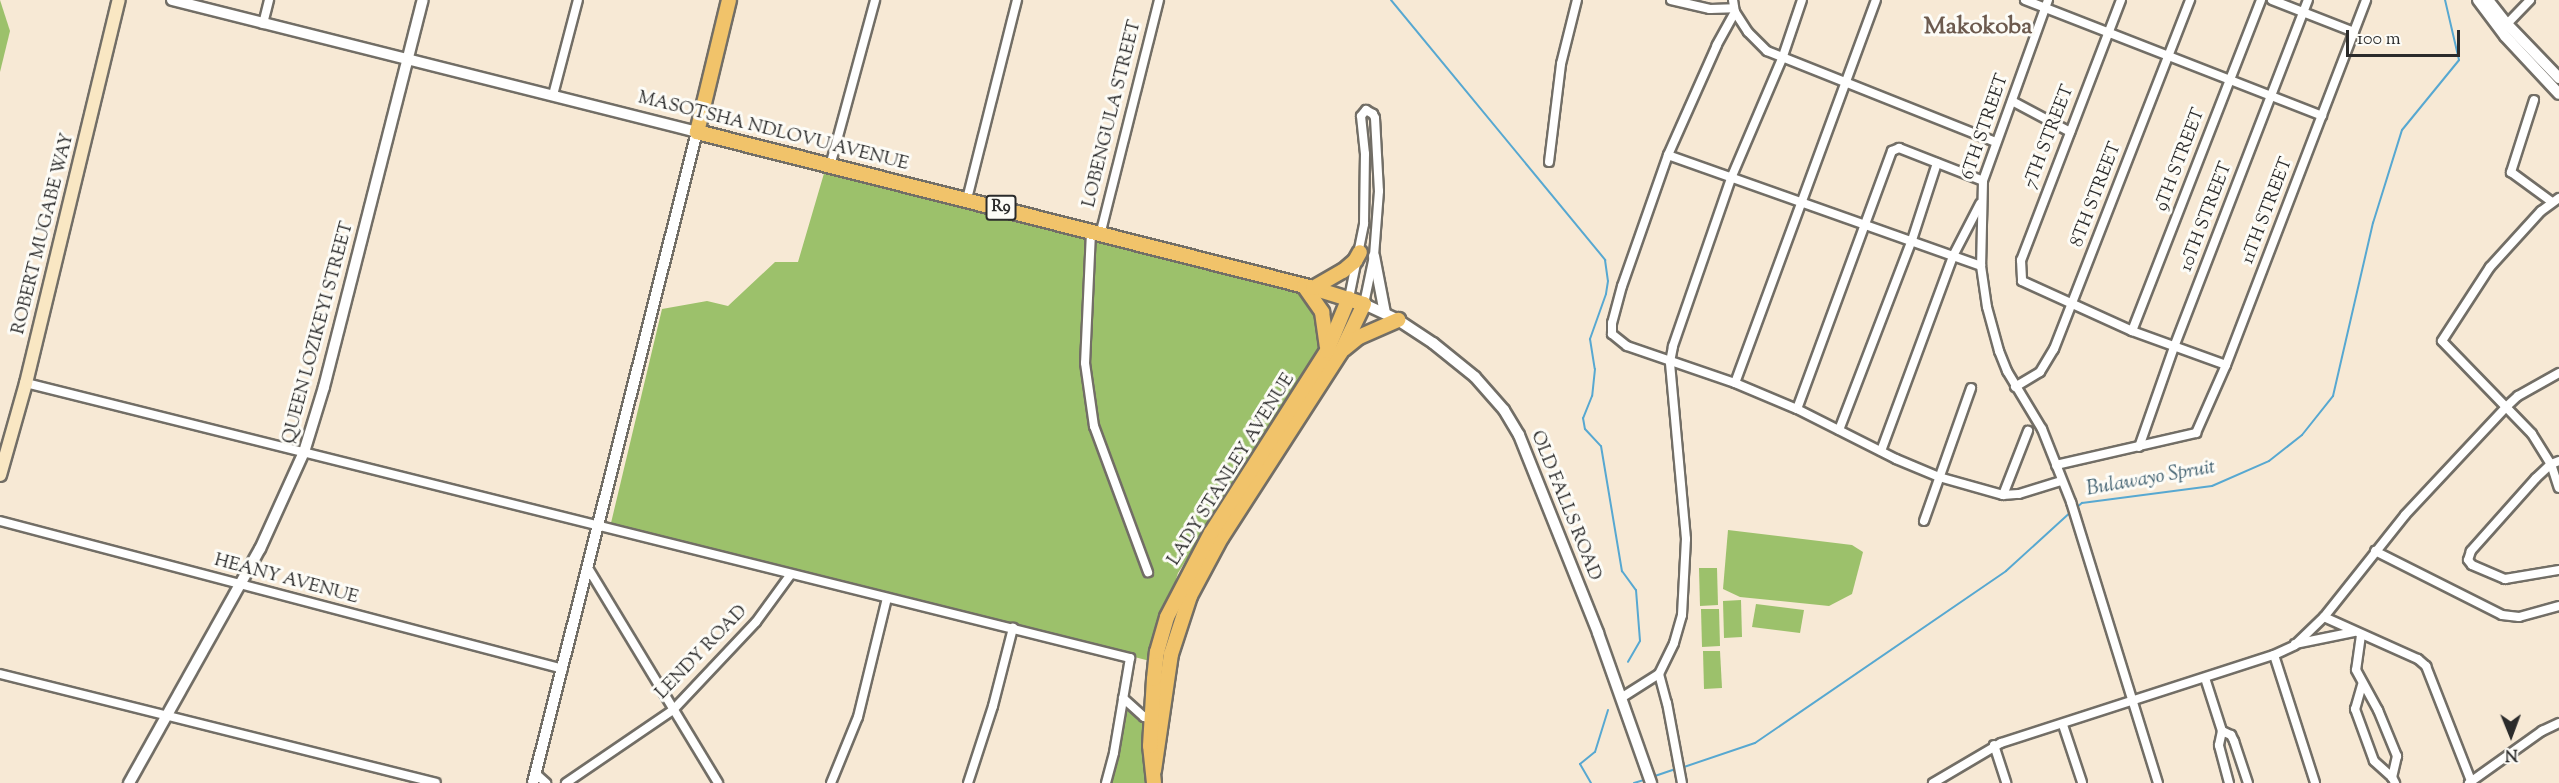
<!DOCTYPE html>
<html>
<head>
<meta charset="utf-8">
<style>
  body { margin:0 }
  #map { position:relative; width:2559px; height:783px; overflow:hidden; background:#f7e9d5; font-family:"Sorts Mill Goudy",serif }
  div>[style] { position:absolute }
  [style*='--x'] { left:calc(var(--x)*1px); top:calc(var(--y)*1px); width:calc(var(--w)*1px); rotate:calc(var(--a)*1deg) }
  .green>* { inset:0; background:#9cc16b }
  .stream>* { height:2px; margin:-1px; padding:0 1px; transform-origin:1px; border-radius:1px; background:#57a8d1 }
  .roads { filter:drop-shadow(2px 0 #726e66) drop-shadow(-2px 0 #726e66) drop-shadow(0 2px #726e66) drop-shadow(0 -2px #726e66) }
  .minor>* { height:8px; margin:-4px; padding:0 4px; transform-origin:4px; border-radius:4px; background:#fff }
  .tertiary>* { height:10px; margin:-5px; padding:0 5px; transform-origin:5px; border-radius:5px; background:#fff }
  .secondary>* { height:12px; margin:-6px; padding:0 6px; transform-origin:6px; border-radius:6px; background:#f9e7c3 }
  .trunk>* { height:14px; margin:-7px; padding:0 7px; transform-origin:7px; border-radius:7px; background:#f1c36a }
  span { translate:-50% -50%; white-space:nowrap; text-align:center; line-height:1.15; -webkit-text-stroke:6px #fdfcf7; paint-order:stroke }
  .shield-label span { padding:2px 4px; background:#fdfcf7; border:2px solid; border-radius:4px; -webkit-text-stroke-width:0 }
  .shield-label { font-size:16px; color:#2b2b2b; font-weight:700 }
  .street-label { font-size:18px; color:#2b2b2b }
  .water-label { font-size:20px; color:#3d5d6d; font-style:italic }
  .district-label { font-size:24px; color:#6c5a4e; font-weight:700 }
  .north { position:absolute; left:2481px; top:705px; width:60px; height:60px; -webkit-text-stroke:4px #fdfcf7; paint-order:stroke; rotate:179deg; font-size:16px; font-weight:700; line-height:24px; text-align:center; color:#2b2b2b }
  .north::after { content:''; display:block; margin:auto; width:21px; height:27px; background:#2b2b2b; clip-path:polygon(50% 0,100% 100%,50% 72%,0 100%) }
  .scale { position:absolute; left:2346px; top:30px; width:114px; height:27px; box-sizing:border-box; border:3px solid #2b2b2b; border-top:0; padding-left:8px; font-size:18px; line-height:21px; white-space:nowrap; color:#2b2b2b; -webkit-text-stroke:4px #fdfcf7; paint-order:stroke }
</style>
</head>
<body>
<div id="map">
  <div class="green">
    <i style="clip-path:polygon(0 0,10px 31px,0 72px)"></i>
    <i style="clip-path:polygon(825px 170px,1301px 294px,1314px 305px,1322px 346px,1178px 573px,1150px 661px,611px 523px,662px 309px,707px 301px,728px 306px,775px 262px,798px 262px)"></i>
    <i style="clip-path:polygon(1728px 530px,1852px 545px,1863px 552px,1852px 594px,1829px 606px,1740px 597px,1723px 589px)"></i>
    <i style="clip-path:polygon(1699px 568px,1717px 568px,1718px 605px,1700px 606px)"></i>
    <i style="clip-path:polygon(1741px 600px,1742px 637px,1724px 638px,1723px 601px)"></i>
    <i style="clip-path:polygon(1756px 604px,1804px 610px,1800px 633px,1752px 627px)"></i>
    <i style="clip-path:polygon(1701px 609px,1719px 609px,1720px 646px,1702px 647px)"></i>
    <i style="clip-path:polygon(1703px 651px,1720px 651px,1722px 688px,1704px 689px)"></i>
    <i style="clip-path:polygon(1127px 706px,1138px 720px,1145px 724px,1149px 783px,1111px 783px,1119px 756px)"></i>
  </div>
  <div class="stream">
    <i style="--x:1391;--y:0;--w:337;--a:50.5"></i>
    <i style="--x:1605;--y:260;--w:21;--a:82"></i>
    <i style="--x:1608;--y:281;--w:13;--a:99"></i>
    <i style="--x:1606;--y:294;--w:48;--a:109.6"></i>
    <i style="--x:1590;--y:339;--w:30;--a:81"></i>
    <i style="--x:1595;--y:369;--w:27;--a:96"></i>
    <i style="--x:1592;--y:396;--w:24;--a:112"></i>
    <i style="--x:1583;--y:418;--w:11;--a:80"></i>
    <i style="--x:1585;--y:429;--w:23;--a:47"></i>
    <i style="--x:1601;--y:446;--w:127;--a:80.5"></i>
    <i style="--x:1622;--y:571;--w:24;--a:54"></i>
    <i style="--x:1636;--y:590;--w:51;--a:85.5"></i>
    <i style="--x:1640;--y:641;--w:24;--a:120"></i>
    <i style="--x:2076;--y:508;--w:8;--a:-40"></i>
    <i style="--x:2082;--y:503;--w:131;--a:-7.5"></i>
    <i style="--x:2212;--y:486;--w:62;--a:-23.7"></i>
    <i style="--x:2269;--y:461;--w:42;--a:-38.2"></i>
    <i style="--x:2302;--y:435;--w:50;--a:-51.5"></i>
    <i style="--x:2333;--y:396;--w:178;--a:-77"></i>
    <i style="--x:2373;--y:223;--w:97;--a:-72.7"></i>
    <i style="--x:2402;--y:130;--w:90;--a:-50.8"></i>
    <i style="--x:2459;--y:60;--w:62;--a:-103.1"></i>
    <i style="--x:1681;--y:768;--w:78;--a:-18.7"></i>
    <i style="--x:1755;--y:743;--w:304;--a:-34.4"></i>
    <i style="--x:2006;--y:571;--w:89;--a:-42.3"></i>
    <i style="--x:1652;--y:777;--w:24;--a:-19"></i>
    <i style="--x:1591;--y:783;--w:22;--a:-120"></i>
    <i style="--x:1580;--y:764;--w:19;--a:-39"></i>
    <i style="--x:1595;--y:752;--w:44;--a:-72.8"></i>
    <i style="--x:1634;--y:783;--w:14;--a:-17"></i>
  </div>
  <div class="roads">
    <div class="minor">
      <i style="--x:1671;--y:0;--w:40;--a:13"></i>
      <i style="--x:1710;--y:9;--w:24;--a:-2"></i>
      <i style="--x:1733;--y:0;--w:12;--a:81"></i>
      <i style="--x:1735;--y:12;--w:24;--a:57"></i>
      <i style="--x:1748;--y:32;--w:27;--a:45"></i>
      <i style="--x:1767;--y:51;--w:246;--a:21.7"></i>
      <i style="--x:2025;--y:0;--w:319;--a:21.3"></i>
      <i style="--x:2048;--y:0;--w:192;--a:109.8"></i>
      <i style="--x:1983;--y:181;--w:85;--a:91.3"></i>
      <i style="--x:1981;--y:266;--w:41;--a:81.7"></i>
      <i style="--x:1987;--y:307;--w:46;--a:74.7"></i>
      <i style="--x:1999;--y:351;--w:22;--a:68"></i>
      <i style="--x:2007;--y:371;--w:68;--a:58.9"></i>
      <i style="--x:2042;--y:429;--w:79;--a:68.3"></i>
      <i style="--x:2071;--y:502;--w:294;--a:72.8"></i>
      <i style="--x:2121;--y:0;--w:279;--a:111"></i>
      <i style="--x:2021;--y:260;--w:21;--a:87"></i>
      <i style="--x:2022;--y:281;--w:121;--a:24.4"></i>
      <i style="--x:2132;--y:331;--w:100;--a:19.9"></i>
      <i style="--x:2272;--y:0;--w:88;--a:21.3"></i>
      <i style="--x:1735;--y:12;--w:38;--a:119"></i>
      <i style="--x:1717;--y:45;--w:120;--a:114"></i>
      <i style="--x:1668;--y:155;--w:139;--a:109.3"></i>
      <i style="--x:1622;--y:286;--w:38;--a:105"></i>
      <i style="--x:1612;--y:323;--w:11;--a:90"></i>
      <i style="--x:1612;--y:334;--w:19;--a:39"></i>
      <i style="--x:1627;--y:346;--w:114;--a:18.9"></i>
      <i style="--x:1735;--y:383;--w:67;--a:22.8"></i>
      <i style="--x:1797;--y:409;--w:111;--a:26.8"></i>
      <i style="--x:1896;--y:459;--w:47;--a:22.7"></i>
      <i style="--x:1939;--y:477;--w:66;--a:15.7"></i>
      <i style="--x:2003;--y:495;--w:16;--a:-4"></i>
      <i style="--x:2019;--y:494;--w:44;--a:-17.2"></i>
      <i style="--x:263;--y:24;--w:25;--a:-76"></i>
      <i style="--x:2507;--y:24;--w:33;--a:-46"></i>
      <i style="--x:553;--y:95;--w:98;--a:-75.3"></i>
      <i style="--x:2534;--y:100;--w:76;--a:107.7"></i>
      <i style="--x:2511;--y:172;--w:51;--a:36.2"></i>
      <i style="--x:2012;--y:101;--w:66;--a:28.1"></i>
      <i style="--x:1668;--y:155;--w:332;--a:19.5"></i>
      <i style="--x:1549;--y:162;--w:99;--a:-83"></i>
      <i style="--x:1561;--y:64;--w:66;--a:-76"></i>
      <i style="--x:830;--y:166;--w:172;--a:-74.8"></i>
      <i style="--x:2559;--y:198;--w:22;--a:144"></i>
      <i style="--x:2541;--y:211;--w:76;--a:132.3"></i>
      <i style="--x:2490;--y:267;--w:88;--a:123"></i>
      <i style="--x:2442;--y:341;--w:129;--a:45.9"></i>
      <i style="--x:2532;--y:434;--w:36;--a:58"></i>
      <i style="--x:2551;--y:464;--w:25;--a:72"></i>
      <i style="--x:967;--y:199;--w:205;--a:-75.9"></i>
      <i style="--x:1091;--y:232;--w:131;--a:92.6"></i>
      <i style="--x:1085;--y:363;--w:64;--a:81.9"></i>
      <i style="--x:1094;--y:426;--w:156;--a:69.7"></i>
      <i style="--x:1100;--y:235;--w:242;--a:-75.9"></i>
      <i style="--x:1349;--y:298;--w:76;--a:-78.5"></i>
      <i style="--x:1364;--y:224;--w:70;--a:-89.2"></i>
      <i style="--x:1365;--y:154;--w:38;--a:-96"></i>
      <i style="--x:1361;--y:116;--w:8;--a:-50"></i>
      <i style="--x:1366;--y:110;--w:8;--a:30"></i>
      <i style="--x:1373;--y:114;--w:4;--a:63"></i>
      <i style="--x:1375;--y:118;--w:73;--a:86.9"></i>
      <i style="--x:1379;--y:191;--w:65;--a:94.4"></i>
      <i style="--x:1374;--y:256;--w:49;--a:101.8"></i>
      <i style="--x:2132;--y:331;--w:355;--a:-68.7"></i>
      <i style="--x:26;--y:383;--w:1138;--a:13.99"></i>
      <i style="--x:1130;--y:658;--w:96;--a:99.6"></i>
      <i style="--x:1114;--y:753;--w:31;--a:105"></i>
      <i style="--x:1735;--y:383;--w:408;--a:-69.8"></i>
      <i style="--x:2015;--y:387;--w:29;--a:-31"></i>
      <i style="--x:2040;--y:372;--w:27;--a:-59"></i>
      <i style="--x:2054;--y:349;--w:375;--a:-68.7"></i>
      <i style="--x:1797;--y:409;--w:275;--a:-69.8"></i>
      <i style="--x:1892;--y:151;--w:8;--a:-23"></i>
      <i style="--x:1899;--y:148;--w:90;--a:21.4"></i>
      <i style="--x:1839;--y:430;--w:204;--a:-69"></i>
      <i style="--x:1912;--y:240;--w:81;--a:-72"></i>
      <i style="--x:2139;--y:447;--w:106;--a:-70.7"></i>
      <i style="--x:2174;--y:347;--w:372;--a:-68.9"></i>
      <i style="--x:1881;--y:451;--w:208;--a:-69.7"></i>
      <i style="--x:1953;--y:256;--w:59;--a:-62.6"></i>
      <i style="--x:2559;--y:461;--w:9;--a:159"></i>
      <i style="--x:2551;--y:464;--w:21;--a:137"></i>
      <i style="--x:2536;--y:478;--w:98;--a:131.7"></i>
      <i style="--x:2471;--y:551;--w:9;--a:108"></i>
      <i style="--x:2468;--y:560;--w:6;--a:51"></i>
      <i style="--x:2472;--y:565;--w:36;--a:23"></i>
      <i style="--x:2505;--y:579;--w:55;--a:-9.5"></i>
      <i style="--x:2056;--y:465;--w:144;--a:-12.9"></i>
      <i style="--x:2196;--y:433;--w:74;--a:-66.2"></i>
      <i style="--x:2226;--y:365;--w:391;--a:-69"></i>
      <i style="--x:2003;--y:495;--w:69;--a:-68.7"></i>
      <i style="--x:0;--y:521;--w:582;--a:14.73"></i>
      <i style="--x:1924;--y:521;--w:141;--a:-70.5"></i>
      <i style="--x:2375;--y:551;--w:142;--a:26.7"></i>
      <i style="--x:2502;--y:615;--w:17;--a:7"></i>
      <i style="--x:2519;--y:617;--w:41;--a:-15.4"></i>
      <i style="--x:588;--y:568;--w:251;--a:58.8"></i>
      <i style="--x:2324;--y:617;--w:103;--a:24.1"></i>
      <i style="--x:2418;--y:659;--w:11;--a:41"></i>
      <i style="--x:2426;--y:666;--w:123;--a:68.6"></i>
      <i style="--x:2361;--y:635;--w:35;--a:98"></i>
      <i style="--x:2356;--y:670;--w:46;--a:61.2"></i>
      <i style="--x:2378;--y:710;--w:50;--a:67.6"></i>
      <i style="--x:2397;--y:756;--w:22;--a:103"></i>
      <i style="--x:2295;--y:644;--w:60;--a:-11.5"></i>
      <i style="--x:2274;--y:655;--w:134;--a:72.2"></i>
      <i style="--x:0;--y:674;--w:449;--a:14"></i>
      <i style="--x:1659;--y:674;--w:30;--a:75"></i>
      <i style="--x:1667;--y:703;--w:81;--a:79.4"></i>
      <i style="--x:2205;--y:678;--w:56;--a:72.2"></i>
      <i style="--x:2362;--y:685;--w:25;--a:106"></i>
      <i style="--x:2355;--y:709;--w:55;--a:69.9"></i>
      <i style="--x:2374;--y:761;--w:24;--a:42"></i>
      <i style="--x:2392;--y:777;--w:7;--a:63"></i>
      <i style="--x:1123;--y:698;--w:28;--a:42"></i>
      <i style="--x:1144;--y:717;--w:10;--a:17"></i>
      <i style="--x:1621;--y:698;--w:45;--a:-32.3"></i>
      <i style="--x:1659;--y:674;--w:34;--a:-64"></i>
      <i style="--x:1674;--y:643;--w:29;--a:-74"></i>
      <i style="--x:1682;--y:615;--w:76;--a:-87"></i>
      <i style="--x:1686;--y:539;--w:178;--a:-95.2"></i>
      <i style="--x:1670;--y:362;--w:16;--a:-79"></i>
      <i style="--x:1673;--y:346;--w:180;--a:-70.9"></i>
      <i style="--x:1732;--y:176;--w:127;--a:-66.9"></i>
      <i style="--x:1782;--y:59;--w:62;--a:-71.3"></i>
      <i style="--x:2063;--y:725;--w:60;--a:71.6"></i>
      <i style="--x:1994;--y:745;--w:40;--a:72"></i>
      <i style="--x:535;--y:773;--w:15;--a:42"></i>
      <i style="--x:566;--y:783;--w:130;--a:-34.3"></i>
      <i style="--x:673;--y:710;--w:121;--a:-46.7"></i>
      <i style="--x:756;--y:622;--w:59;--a:-53.9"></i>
      <i style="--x:831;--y:783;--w:71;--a:-67.8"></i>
      <i style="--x:858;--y:717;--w:122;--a:-76.3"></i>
      <i style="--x:968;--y:783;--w:81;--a:-72"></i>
      <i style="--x:993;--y:706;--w:81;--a:-75.6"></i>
      <i style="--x:1933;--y:783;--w:79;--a:-30.5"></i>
      <i style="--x:2001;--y:743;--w:287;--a:-17.9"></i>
      <i style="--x:2274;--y:655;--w:23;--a:-25"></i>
      <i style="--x:2295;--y:645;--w:40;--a:-44"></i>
      <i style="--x:2324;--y:617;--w:130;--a:-51.5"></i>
      <i style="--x:2405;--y:515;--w:148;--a:-46.9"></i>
      <i style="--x:2506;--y:407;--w:16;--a:-43"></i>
      <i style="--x:2518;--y:396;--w:47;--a:-29.3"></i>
      <i style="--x:2229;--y:783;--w:39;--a:-105"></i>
      <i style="--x:2219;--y:745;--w:14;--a:-78"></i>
      <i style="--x:2222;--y:731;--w:10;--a:24"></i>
      <i style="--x:2231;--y:735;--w:7;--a:63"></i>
      <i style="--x:2234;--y:741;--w:44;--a:71.6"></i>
      <i style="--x:2469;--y:783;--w:90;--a:-35.5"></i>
      <i style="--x:2542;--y:731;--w:19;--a:-25"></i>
    </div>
    <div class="tertiary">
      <i style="--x:172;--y:0;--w:541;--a:14.11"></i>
      <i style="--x:697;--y:132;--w:671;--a:104.14"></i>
      <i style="--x:2478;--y:0;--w:45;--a:53.1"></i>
      <i style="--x:2505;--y:36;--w:79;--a:47"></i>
      <i style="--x:2488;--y:0;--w:31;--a:52"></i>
      <i style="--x:2507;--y:24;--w:75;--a:46.1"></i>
      <i style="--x:1374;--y:256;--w:58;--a:79.1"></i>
      <i style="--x:1364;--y:304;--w:38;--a:25"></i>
      <i style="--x:1398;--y:320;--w:42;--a:33.3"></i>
      <i style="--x:1433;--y:343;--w:54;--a:39"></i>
      <i style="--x:1475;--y:377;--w:44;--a:48.7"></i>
      <i style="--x:1504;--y:410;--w:29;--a:59"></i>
      <i style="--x:1519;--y:435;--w:213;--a:68.2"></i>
      <i style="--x:1598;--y:633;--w:159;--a:70.5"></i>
      <i style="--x:129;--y:783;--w:268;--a:-60.8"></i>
      <i style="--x:260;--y:549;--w:107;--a:-65.6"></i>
      <i style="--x:304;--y:452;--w:68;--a:-72.9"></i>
      <i style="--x:324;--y:387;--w:399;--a:-75.7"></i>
    </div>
    <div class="secondary">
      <i style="--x:0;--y:475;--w:96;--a:-74.2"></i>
      <i style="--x:26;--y:383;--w:394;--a:-76.4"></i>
    </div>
    <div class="trunk">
      <i style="--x:729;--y:0;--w:136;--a:103.6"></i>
      <i style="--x:697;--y:132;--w:635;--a:14.21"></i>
      <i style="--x:1313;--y:288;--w:53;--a:17.4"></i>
      <i style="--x:1364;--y:304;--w:53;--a:115.6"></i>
      <i style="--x:1341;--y:352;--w:221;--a:122.8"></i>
      <i style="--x:1221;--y:538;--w:66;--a:118.1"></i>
      <i style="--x:1190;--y:596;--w:61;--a:108.1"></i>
      <i style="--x:1171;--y:654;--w:118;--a:98.3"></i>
      <i style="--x:1304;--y:286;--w:32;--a:55"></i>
      <i style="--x:1322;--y:312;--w:34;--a:82"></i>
      <i style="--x:1313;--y:288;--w:34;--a:-30"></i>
      <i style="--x:1343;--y:271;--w:16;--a:-40"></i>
      <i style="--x:1355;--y:261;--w:10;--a:-61"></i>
      <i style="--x:1344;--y:349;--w:19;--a:-39"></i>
      <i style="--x:1359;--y:337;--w:43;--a:-23.6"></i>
      <i style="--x:1154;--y:783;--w:37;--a:-96"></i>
      <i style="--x:1150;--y:746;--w:67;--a:-86.6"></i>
      <i style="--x:1154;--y:679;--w:27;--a:-84"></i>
      <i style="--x:1157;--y:652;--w:36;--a:-74"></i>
      <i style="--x:1167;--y:617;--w:95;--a:-62.4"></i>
      <i style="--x:1211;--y:533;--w:216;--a:-57.5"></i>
      <i style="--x:1327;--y:351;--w:57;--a:-67.5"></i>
    </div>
  </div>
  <div class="shield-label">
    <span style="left:1001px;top:208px">R9</span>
  </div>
  <div class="street-label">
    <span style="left:1113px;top:114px;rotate:-76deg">LOBENGULA STREET</span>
    <span style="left:1986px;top:127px;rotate:-71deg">6TH STREET</span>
    <span style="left:773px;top:132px;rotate:14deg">MASOTSHA NDLOVU AVENUE</span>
    <span style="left:2050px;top:137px;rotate:-69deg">7TH STREET</span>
    <span style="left:2181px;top:160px;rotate:-69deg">9TH STREET</span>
    <span style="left:2097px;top:195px;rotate:-69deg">8TH STREET</span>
    <span style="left:2268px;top:211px;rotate:-69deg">11TH STREET</span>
    <span style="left:2207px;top:217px;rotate:-69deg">10TH STREET</span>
    <span style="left:44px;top:234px;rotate:-76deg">ROBERT MUGABE WAY</span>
    <span style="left:319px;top:333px;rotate:-75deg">QUEEN LOZIKEYI STREET</span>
    <span style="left:1232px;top:470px;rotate:-58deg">LADY STANLEY AVENUE</span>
    <span style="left:1565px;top:506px;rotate:68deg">OLD FALLS ROAD</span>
    <span style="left:286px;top:580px;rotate:15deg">HEANY AVENUE</span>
    <span style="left:702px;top:653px;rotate:-46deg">LENDY ROAD</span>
  </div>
  <div class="water-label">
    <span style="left:2151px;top:479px;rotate:-10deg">Bulawayo Spruit</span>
  </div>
  <div class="district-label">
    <span style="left:1978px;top:28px">Makokoba</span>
  </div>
  <div class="north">N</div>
  <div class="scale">100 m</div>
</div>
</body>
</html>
